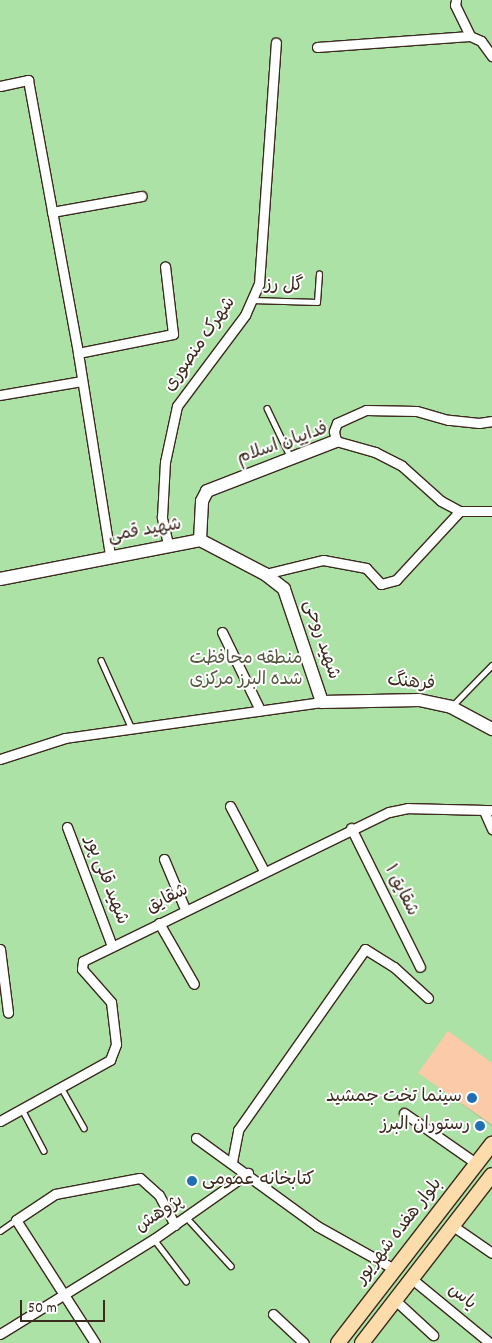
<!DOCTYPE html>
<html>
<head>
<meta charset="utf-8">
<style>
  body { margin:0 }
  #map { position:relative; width:492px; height:1343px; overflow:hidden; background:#feefe5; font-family:Dekko,"Playpen Sans Arabic",sans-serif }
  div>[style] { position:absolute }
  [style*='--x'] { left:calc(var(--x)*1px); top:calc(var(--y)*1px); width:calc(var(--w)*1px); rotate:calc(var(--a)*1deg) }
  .green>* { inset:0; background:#ace2a5 }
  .shadow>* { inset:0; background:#0003 }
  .building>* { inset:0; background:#facaa9 }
  .roads { filter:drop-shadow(1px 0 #3b2a1e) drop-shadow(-1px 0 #3b2a1e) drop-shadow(0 1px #3b2a1e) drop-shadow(0 -1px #3b2a1e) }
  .lane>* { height:4.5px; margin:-2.25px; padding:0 2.25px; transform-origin:2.25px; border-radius:2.25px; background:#fff }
  .street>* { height:9px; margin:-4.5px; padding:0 4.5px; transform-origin:4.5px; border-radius:4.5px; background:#fff }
  .secondary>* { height:12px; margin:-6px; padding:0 6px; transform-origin:6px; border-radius:6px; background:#fff }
  .primary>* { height:14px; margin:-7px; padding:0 7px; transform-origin:7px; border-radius:7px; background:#fddcac }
  .dots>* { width:14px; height:14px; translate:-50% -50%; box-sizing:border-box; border:2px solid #fff; border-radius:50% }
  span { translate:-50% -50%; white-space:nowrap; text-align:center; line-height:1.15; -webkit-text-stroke:4px #fff; paint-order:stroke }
  .street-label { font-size:18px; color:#3b2a1e }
  .park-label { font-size:18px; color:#575840 }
  .poi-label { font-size:18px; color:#3b2a1e }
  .right { translate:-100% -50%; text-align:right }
  .left { translate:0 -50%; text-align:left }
  .scale { position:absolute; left:20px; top:1300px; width:85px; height:22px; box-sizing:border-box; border:2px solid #3b2a1e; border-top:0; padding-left:6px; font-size:15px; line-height:18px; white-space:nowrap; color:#3b2a1e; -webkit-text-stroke:4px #fff; paint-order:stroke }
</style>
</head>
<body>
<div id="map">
  <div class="green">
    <i style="clip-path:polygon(0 0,492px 0,492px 1343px,0 1343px)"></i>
  </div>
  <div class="shadow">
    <i style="clip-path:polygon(492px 1064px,492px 1126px,419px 1073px)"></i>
  </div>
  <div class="building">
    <i style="clip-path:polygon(448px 1031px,492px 1063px,492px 1125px,418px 1073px)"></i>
  </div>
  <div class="roads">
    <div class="lane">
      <i style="--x:252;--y:300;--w:65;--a:1.8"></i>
      <i style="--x:317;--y:302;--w:28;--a:-86"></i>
      <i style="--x:267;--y:408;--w:53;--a:64.4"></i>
      <i style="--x:101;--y:660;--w:76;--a:65.8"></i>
      <i style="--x:452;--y:706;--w:57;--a:-45.7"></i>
      <i style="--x:61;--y:1087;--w:47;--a:60.7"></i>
      <i style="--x:22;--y:1109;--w:47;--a:62.4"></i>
      <i style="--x:187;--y:1218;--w:65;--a:47.5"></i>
      <i style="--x:0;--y:1231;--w:19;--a:-35"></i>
      <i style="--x:154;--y:1239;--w:53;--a:52.7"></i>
    </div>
    <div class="street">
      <i style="--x:456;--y:0;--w:5;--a:101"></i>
      <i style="--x:455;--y:5;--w:34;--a:64"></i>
      <i style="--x:317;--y:47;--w:153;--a:-4.1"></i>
      <i style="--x:470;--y:36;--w:12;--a:24"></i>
      <i style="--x:481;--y:41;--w:19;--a:54"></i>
      <i style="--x:0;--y:86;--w:29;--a:-12"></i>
      <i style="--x:28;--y:80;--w:278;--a:79.6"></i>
      <i style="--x:78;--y:353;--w:206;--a:81"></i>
      <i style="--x:52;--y:212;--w:91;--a:-10.1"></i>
      <i style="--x:78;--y:353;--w:97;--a:-11.3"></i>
      <i style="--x:173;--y:334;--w:68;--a:-96.7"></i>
      <i style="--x:0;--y:395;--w:83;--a:-9.7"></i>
      <i style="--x:492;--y:421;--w:13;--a:171"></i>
      <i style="--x:479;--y:423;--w:31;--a:-174"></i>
      <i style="--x:448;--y:420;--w:33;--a:-164"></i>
      <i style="--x:416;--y:411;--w:50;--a:-178.9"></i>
      <i style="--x:366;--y:410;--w:32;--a:156"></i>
      <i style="--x:337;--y:423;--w:9;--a:111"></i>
      <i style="--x:334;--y:431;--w:10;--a:79"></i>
      <i style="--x:336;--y:441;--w:41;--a:15.8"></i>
      <i style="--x:375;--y:452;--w:30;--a:27"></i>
      <i style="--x:402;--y:466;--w:52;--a:41.9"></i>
      <i style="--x:441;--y:501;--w:21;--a:28"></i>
      <i style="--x:460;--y:511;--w:32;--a:0"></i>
      <i style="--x:168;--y:544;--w:28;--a:-103"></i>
      <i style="--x:162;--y:517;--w:55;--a:-86.9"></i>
      <i style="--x:165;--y:462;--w:57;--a:-77.9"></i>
      <i style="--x:177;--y:406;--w:114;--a:-53.2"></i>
      <i style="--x:245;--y:315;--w:34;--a:-66"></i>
      <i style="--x:259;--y:284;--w:242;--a:-86"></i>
      <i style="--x:265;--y:574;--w:60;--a:-13.6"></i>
      <i style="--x:323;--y:560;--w:44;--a:10.5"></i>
      <i style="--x:366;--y:568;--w:22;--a:47"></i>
      <i style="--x:381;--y:584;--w:16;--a:-15"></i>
      <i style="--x:396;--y:580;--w:94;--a:-47.2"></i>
      <i style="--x:222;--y:632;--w:87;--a:64"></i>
      <i style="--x:0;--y:759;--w:68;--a:-17.9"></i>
      <i style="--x:65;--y:738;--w:260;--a:-8"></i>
      <i style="--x:230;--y:806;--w:73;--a:62.4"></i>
      <i style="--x:484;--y:811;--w:20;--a:66"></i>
      <i style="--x:67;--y:827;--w:127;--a:69.3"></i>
      <i style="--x:351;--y:828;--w:155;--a:63.6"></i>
      <i style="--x:164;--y:859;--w:54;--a:67.2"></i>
      <i style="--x:159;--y:923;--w:70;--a:60.2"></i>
      <i style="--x:0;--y:949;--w:64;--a:82.8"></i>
      <i style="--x:404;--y:1113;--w:89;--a:34.9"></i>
      <i style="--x:0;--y:1121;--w:126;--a:-29"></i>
      <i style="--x:110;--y:1060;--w:17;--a:-69"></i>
      <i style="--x:116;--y:1044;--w:42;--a:-96.8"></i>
      <i style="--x:111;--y:1002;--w:44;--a:-131.3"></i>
      <i style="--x:82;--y:969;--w:8;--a:-83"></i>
      <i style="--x:83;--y:961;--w:340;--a:-26"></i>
      <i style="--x:389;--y:812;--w:19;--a:-12"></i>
      <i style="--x:408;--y:808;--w:84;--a:1.4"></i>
      <i style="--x:196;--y:1138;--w:150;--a:36"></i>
      <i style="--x:317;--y:1226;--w:88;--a:29.2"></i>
      <i style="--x:232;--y:1162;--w:33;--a:-79"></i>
      <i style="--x:238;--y:1130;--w:221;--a:-54.9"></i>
      <i style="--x:365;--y:949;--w:34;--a:32"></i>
      <i style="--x:394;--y:967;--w:46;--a:42.4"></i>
      <i style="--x:453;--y:1226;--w:47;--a:34.7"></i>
      <i style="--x:412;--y:1279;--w:101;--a:39.4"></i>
      <i style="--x:395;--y:1300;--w:52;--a:42.6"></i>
      <i style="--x:273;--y:1314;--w:42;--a:43.1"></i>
      <i style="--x:0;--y:1334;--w:181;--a:-31.7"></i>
      <i style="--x:154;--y:1239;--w:115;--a:-35.1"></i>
      <i style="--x:95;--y:1343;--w:146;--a:-122.7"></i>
      <i style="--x:16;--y:1220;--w:47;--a:-33.7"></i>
      <i style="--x:55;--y:1194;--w:86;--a:-10.7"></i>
      <i style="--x:140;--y:1178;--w:25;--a:42"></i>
      <i style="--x:159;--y:1195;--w:34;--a:62"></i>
    </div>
    <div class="secondary">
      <i style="--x:200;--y:540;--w:39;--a:-87"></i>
      <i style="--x:202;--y:501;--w:11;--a:-63"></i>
      <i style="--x:207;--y:491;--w:138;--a:-21.2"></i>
      <i style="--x:0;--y:579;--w:204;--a:-11"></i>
      <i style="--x:200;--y:540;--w:73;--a:27.6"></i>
      <i style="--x:265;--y:574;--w:24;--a:38"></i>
      <i style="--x:284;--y:589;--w:119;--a:71.4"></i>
      <i style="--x:322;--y:702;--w:97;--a:-1.2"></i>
      <i style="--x:419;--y:700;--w:33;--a:12"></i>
      <i style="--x:451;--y:707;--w:47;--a:28.2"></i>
    </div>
    <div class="primary">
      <i style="--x:338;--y:1343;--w:252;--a:-52.3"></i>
      <i style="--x:362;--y:1343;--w:212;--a:-52.3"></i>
    </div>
  </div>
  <div class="dots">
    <i style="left:472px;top:1098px;background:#1f6fb2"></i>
    <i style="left:480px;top:1126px;background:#1f6fb2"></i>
    <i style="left:192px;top:1181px;background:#1f6fb2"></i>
  </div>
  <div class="street-label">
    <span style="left:284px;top:287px;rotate:2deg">گل رز</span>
    <span style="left:201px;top:345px;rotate:-55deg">شهرک منصوری</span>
    <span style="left:283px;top:445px;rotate:-19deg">فداییان اسلام</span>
    <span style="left:145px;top:532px;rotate:-10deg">شهید قمی</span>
    <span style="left:320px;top:640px;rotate:72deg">شهید روحی</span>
    <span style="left:411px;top:684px;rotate:5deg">فرهنگ</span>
    <span style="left:105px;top:881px;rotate:69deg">شهید قلی پور</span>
    <span style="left:400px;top:891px;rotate:63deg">شقایق ۱</span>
    <span style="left:168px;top:900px;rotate:-27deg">شقایق</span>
    <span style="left:160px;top:1215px;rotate:-34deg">پژوهش</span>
    <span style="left:400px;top:1232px;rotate:-52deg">بلوار هفده شهریور</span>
    <span style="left:461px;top:1298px;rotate:39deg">یاس</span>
  </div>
  <div class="park-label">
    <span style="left:246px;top:671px">منطقه محافظت<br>شده البرز مرکزی</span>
  </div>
  <div class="poi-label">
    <span class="right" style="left:462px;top:1098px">سینما تخت جمشید</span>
    <span class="right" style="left:470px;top:1126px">رستوران البرز</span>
    <span class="left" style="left:202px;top:1181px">کتابخانه عمومی</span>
  </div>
  <div class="scale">50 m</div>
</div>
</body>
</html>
